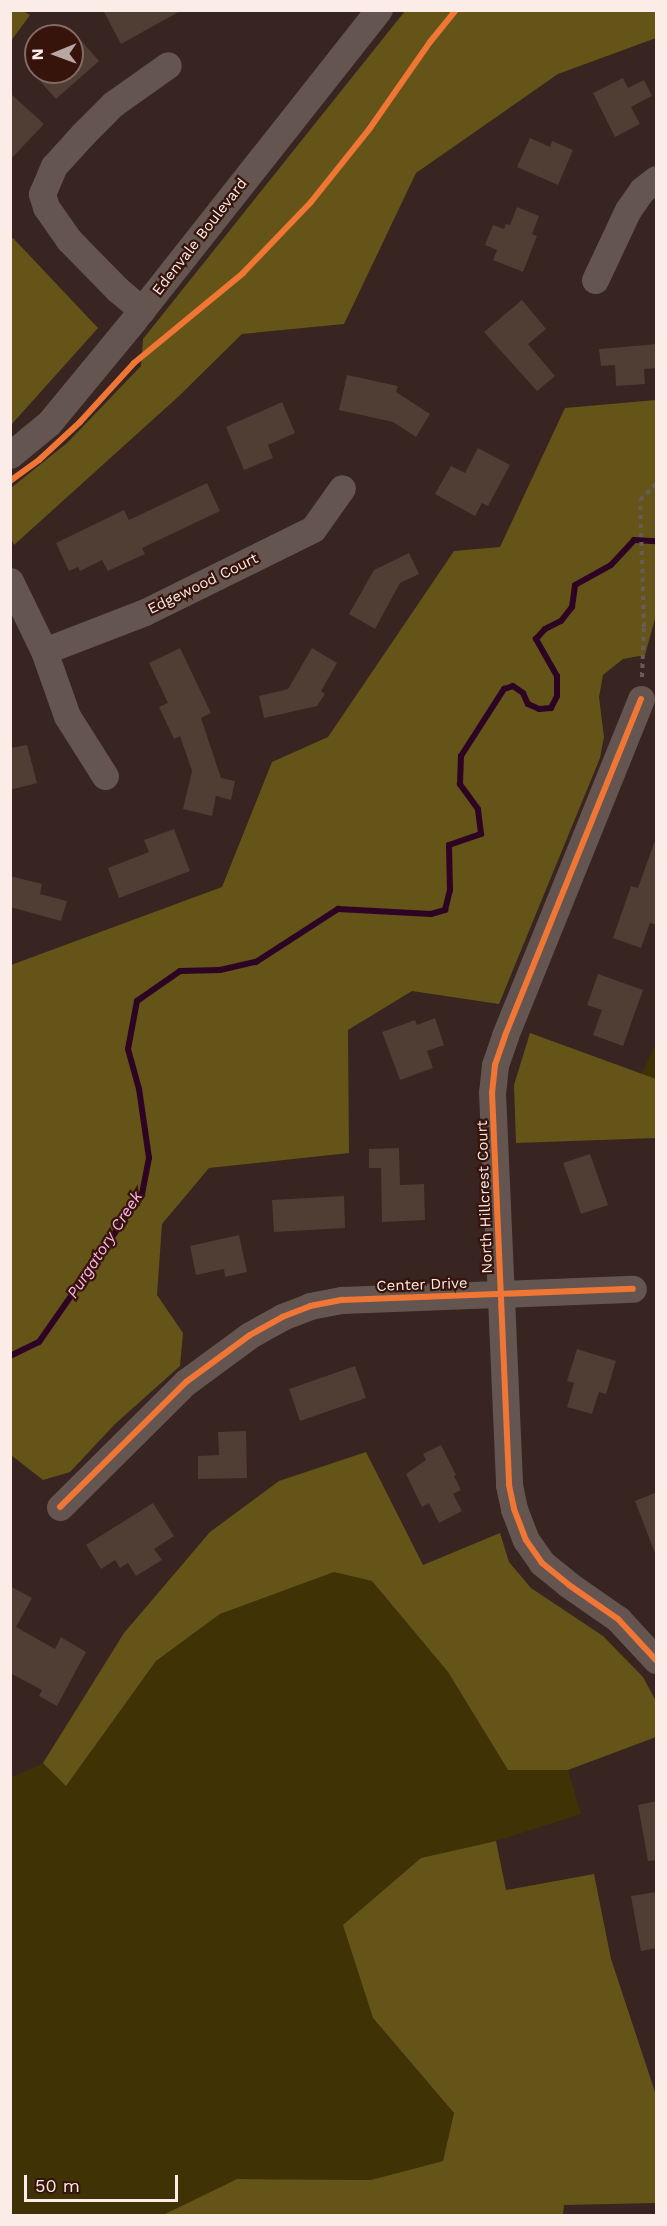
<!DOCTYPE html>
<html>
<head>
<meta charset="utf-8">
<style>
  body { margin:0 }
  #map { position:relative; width:667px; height:2226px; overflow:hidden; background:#382420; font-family:"Work Sans",sans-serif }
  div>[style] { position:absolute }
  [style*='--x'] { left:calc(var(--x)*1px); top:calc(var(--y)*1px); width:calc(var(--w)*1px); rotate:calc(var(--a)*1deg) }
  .green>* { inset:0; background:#3f3204 }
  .forest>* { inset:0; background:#655417 }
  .stream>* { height:6px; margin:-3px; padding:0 3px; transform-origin:3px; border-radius:3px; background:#2e0425 }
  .building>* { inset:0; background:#503d34 }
  .path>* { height:4px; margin-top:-2px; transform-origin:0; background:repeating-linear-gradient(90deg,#695b58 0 4.5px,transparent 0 9px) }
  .minor>* { height:27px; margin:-13.5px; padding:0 13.5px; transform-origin:13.5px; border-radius:13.5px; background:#655551 }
  .cycleway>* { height:6px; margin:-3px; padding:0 3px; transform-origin:3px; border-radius:3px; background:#f07635 }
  span { translate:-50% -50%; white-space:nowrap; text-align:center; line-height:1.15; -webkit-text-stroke:4.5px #37140b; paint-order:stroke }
  .street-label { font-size:15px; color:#fbece8 }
  .water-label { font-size:16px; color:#feb3ec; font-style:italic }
  .frame { position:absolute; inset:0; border:12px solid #fbece8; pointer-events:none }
  .north { position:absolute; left:24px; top:24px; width:60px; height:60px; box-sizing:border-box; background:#37140b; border:2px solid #856a63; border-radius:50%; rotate:269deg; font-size:16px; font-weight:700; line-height:24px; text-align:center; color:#fbece8 }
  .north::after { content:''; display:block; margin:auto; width:21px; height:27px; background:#b7a6a2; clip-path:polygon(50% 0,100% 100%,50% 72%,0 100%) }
  .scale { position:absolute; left:24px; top:2175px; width:154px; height:27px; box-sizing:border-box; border:3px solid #fbece8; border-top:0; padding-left:8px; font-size:18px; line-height:21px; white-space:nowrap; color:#fbece8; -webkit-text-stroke:4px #37140b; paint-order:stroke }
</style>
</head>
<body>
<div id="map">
  <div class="green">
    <i style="clip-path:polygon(656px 1043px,656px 1079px,641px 1075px)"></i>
    <i style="clip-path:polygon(334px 1572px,372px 1581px,448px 1672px,508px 1770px,568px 1770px,581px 1814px,496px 1841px,421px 1858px,373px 2018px,454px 2113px,443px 2161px,371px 2180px,237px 2179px,163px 2215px,11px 2215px,10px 1775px,15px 1776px,43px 1763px,66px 1785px,156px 1661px,220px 1614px)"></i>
  </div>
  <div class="forest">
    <i style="clip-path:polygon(11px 10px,23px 11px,30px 15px,11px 41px)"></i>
    <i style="clip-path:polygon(405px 11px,656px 11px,656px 38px,558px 74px,416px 173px,344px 324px,242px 334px,179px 396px,14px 545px,11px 539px,11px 488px,67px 443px,141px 366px,143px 339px)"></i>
    <i style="clip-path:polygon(13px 238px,98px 328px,11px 425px,10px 240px)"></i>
    <i style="clip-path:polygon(656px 400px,656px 615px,645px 655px,623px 659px,603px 675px,599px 697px,604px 737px,600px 758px,499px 1004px,412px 991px,348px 1030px,349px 1153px,209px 1168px,162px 1224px,157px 1295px,183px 1333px,180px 1366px,115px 1424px,70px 1472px,43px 1480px,11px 1455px,11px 965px,222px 887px,272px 762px,328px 737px,454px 551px,500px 547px,565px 408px)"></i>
    <i style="clip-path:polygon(530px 1033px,656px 1079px,656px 1138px,516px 1143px,514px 1085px)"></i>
    <i style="clip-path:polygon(366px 1452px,423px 1565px,500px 1533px,509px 1562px,531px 1588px,603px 1636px,643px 1677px,656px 1701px,656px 1737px,568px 1770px,508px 1770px,448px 1672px,372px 1581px,334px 1572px,220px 1614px,156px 1661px,66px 1786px,43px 1763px,124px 1633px,210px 1532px,279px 1481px)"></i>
    <i style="clip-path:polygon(496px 1841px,506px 1890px,594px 1874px,611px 1959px,656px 2095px,656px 2203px,564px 2205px,563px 2216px,163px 2215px,237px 2179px,371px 2180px,443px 2161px,454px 2113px,373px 2018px,343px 1925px,421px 1858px)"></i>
  </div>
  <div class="stream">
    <i style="--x:10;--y:1356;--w:32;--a:-26"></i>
    <i style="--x:39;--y:1342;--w:180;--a:-55.2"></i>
    <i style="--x:142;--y:1194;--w:37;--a:-79"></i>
    <i style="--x:149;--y:1158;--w:70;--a:-98.2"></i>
    <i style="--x:139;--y:1089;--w:41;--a:-105.4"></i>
    <i style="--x:128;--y:1049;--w:49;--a:-79.4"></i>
    <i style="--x:137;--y:1001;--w:52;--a:-34.9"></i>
    <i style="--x:180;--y:971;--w:40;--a:-1.4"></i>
    <i style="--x:220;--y:970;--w:37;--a:-13"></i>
    <i style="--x:256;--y:962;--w:98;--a:-32.9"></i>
    <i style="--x:338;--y:909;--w:93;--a:3.1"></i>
    <i style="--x:431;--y:914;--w:15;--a:-16"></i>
    <i style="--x:445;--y:910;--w:21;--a:-76"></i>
    <i style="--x:450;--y:890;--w:45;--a:-91.3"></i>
    <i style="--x:449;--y:845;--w:34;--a:-19"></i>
    <i style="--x:481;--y:834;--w:25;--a:-97"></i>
    <i style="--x:478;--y:809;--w:31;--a:-126"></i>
    <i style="--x:460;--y:784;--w:28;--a:-88"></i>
    <i style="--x:461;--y:756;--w:80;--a:-57.3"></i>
    <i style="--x:504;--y:689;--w:9;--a:-18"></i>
    <i style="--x:513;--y:686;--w:12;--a:35"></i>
    <i style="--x:523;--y:693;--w:12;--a:66"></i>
    <i style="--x:528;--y:704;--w:12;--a:24"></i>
    <i style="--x:539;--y:709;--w:12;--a:-5"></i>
    <i style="--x:551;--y:708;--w:13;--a:-63"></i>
    <i style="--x:557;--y:696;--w:20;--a:-90"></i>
    <i style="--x:557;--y:676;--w:43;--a:-119.6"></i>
    <i style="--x:536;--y:639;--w:13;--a:-48"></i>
    <i style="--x:545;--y:629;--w:18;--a:-27"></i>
    <i style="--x:561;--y:621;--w:18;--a:-52"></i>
    <i style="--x:572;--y:607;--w:22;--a:-82"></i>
    <i style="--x:575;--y:585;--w:41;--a:-29.1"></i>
    <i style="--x:611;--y:565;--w:34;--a:-47"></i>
    <i style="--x:634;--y:540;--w:22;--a:3"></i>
  </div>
  <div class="building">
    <i style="clip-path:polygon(103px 10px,182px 10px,121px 44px)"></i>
    <i style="clip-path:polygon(72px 30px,99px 61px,56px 99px,32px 72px,72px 72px)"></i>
    <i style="clip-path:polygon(623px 78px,628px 88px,644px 80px,652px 96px,631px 107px,640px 124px,615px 137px,593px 93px)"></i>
    <i style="clip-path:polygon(10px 93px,44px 124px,10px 160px)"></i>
    <i style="clip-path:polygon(530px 138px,550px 147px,552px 141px,573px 150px,558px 185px,517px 167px)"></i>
    <i style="clip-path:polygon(517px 207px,539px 216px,532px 234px,537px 236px,523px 272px,493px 260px,497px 250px,485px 245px,493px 225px,504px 229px,506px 224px,510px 225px)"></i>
    <i style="clip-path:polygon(522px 300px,546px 329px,528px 344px,555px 376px,537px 391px,484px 332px)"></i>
    <i style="clip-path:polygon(657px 344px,657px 368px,644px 369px,645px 384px,616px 386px,615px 365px,601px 366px,599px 349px)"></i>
    <i style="clip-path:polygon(347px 375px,398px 386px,396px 392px,430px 414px,416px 437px,393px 422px,339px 410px)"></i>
    <i style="clip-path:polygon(282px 402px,295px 433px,268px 445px,273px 458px,244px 470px,226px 427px)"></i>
    <i style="clip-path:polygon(478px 448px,510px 465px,488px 506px,482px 503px,475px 516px,435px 494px,451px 466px,465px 473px)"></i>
    <i style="clip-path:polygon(207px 483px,220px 511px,142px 548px,145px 554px,108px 571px,102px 560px,80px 571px,78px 567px,69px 571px,56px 543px,124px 510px,129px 520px)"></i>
    <i style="clip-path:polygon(409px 553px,419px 574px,400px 583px,375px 629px,349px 614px,374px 570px)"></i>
    <i style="clip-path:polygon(180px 648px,211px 713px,201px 718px,221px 778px,235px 781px,231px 800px,216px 796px,212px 816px,183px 809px,192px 771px,180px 736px,174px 739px,159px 707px,168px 703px,149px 663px)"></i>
    <i style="clip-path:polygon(312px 648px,337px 663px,321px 691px,325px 694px,317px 706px,264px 718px,259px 696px,288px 689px)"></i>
    <i style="clip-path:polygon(27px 745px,37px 783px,10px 790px,10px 748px)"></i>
    <i style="clip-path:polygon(174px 829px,190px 871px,119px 898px,108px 868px,149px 852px,144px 840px)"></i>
    <i style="clip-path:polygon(654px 843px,657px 843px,657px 925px,650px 923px,641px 948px,613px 938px,631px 886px,638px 888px)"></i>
    <i style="clip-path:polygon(10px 876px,42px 884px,40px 894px,67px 901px,61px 921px,10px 907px)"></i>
    <i style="clip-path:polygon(598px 974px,643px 990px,623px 1046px,593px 1035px,602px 1010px,587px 1005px)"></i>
    <i style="clip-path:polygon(435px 1018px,444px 1045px,427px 1051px,433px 1068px,400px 1080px,382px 1032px,415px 1020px,417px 1025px)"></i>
    <i style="clip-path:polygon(399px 1148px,400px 1185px,424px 1184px,425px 1220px,382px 1222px,381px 1168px,369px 1168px,369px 1149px)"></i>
    <i style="clip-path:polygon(590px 1154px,608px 1205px,581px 1214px,563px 1163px)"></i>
    <i style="clip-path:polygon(344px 1196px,345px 1228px,274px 1232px,272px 1200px)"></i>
    <i style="clip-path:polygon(239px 1235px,247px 1272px,225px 1277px,224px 1269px,196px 1275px,190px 1246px)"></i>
    <i style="clip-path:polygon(577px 1349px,616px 1361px,606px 1394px,599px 1392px,592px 1414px,567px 1407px,574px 1383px,567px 1381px)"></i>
    <i style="clip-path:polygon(355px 1366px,366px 1398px,300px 1421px,289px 1389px)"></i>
    <i style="clip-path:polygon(246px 1431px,247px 1478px,198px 1479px,198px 1456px,219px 1455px,218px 1432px)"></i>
    <i style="clip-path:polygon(441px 1445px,456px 1475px,454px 1476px,461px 1490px,453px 1494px,462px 1511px,439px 1523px,429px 1503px,422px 1507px,406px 1474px,426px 1460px,423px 1454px)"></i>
    <i style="clip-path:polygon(657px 1492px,657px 1553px,655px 1553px,635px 1501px)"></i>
    <i style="clip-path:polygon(153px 1503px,174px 1536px,154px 1549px,162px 1560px,136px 1576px,128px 1563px,120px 1568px,115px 1560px,101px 1569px,86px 1545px)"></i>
    <i style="clip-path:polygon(10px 1586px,32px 1598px,16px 1627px,55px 1649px,61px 1637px,86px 1652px,57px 1706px,39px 1696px,42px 1690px,10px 1673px)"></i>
    <i style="clip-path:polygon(657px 1801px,657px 1860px,648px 1861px,638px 1805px)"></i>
    <i style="clip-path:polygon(657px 1892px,657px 1948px,641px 1951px,631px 1896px)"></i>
  </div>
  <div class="path">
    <i style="--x:642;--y:677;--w:50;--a:-87.7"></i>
    <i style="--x:644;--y:627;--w:127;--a:-91.8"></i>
    <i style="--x:640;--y:500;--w:23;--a:-45"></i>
  </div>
  <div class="minor">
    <i style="--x:595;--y:280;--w:77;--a:-64.8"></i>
    <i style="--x:628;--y:210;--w:24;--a:-55"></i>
    <i style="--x:642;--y:190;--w:18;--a:-38"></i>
    <i style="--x:142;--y:310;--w:31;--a:-140"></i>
    <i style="--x:118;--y:290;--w:70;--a:-134.4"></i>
    <i style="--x:69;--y:240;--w:40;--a:-124.9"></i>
    <i style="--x:46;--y:207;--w:14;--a:-107"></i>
    <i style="--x:42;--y:194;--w:30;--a:-67"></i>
    <i style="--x:54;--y:166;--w:43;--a:-47.8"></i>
    <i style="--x:83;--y:134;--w:42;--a:-45"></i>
    <i style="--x:113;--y:104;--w:67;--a:-35.3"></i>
    <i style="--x:10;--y:455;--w:50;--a:-39.4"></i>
    <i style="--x:49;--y:423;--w:132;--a:-50.5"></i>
    <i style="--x:133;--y:321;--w:397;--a:-51.7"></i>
    <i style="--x:10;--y:581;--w:78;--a:64.1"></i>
    <i style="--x:44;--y:651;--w:69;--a:70.5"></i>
    <i style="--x:67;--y:716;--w:71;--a:57.7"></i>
    <i style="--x:44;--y:651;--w:108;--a:-21.1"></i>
    <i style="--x:145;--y:612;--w:187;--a:-26.3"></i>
    <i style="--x:313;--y:529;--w:50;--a:-54.7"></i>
    <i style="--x:641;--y:699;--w:363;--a:112"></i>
    <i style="--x:505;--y:1036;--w:31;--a:109"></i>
    <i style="--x:495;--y:1065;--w:27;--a:96"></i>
    <i style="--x:492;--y:1092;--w:393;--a:87.5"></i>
    <i style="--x:509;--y:1485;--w:25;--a:78"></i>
    <i style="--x:514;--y:1509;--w:33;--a:69"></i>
    <i style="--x:526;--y:1540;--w:28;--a:55"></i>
    <i style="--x:542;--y:1563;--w:35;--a:39"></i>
    <i style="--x:569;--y:1585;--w:60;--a:34.8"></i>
    <i style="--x:618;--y:1619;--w:56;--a:47.2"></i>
    <i style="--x:60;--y:1507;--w:177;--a:-44.8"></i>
    <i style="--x:186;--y:1382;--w:79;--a:-36.3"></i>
    <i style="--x:250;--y:1335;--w:37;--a:-29"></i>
    <i style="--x:282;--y:1317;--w:30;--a:-21"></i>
    <i style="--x:310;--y:1306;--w:33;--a:-11"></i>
    <i style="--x:342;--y:1300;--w:291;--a:-2.2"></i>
  </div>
  <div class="cycleway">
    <i style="--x:10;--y:481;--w:36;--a:-36"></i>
    <i style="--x:39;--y:460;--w:56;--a:-42.8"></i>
    <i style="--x:80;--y:422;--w:80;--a:-47.5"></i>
    <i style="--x:134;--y:363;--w:141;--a:-39.5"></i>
    <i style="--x:243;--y:273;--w:98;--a:-46.2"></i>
    <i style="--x:311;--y:202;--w:95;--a:-51.4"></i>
    <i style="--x:370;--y:128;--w:105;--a:-55.1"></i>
    <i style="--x:430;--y:42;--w:41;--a:-50.9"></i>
    <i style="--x:641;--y:699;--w:363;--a:112"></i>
    <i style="--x:505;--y:1036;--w:31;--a:109"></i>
    <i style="--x:495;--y:1065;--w:27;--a:96"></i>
    <i style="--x:492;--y:1092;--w:393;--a:87.5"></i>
    <i style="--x:509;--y:1485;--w:25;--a:78"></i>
    <i style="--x:514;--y:1509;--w:33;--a:69"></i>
    <i style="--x:526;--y:1540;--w:28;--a:55"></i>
    <i style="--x:542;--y:1563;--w:35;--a:39"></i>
    <i style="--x:569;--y:1585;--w:60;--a:34.8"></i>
    <i style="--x:618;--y:1619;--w:56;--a:47.2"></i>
    <i style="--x:60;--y:1507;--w:177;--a:-44.8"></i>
    <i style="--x:186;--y:1382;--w:79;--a:-36.3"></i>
    <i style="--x:250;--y:1335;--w:37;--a:-29"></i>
    <i style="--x:282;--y:1317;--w:30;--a:-21"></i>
    <i style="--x:310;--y:1306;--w:33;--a:-11"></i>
    <i style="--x:342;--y:1300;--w:291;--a:-2.2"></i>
  </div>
  <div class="street-label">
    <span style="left:200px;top:237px;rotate:-52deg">Edenvale Boulevard</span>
    <span style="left:203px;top:584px;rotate:-26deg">Edgewood Court</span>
    <span style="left:485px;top:1197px;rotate:-92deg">North Hillcrest Court</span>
    <span style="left:422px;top:1285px;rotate:-2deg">Center Drive</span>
  </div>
  <div class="water-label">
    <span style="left:105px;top:1245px;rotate:-57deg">Purgatory Creek</span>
  </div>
  <div class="frame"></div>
  <div class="north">N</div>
  <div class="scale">50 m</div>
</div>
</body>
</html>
